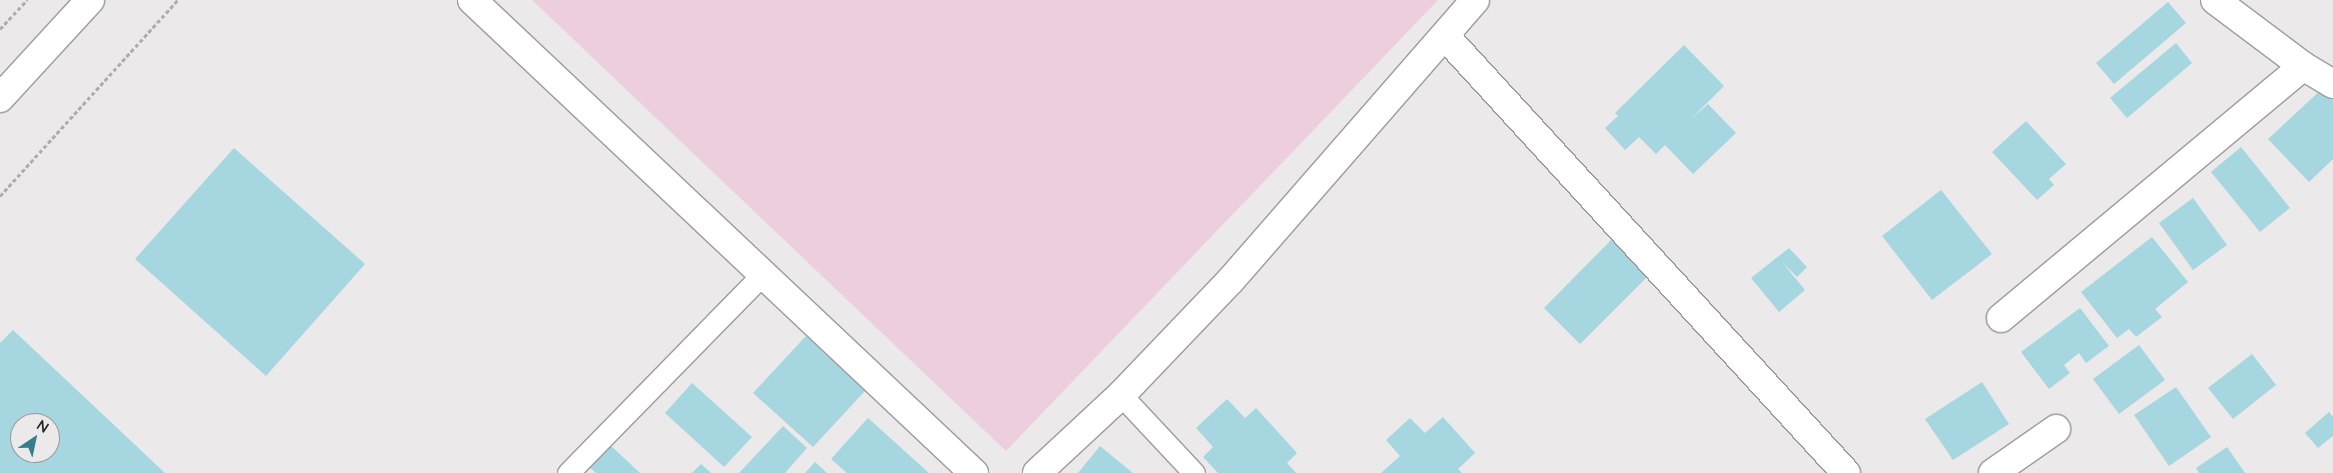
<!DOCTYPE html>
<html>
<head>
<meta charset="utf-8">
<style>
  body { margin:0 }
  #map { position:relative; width:2333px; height:473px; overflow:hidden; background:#ece9ea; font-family:Lato,sans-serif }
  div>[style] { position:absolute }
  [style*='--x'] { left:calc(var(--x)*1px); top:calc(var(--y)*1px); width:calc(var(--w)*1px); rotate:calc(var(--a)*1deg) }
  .green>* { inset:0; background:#edcedf }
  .building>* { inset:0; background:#a6d6e0 }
  .path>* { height:3px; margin-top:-1.5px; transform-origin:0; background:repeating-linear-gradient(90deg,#aeacad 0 4px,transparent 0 6.5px) }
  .roads { filter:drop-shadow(1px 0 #9e9b9d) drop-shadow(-1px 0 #9e9b9d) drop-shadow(0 1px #9e9b9d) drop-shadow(0 -1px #9e9b9d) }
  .service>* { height:21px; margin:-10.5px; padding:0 10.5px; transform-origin:10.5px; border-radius:10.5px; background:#fff }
  .minor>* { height:28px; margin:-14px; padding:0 14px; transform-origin:14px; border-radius:14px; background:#fff }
  .tertiary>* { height:28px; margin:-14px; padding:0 14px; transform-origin:14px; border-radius:14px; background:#fff }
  span { translate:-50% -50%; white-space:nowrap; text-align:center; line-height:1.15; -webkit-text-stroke:4px #ece9ea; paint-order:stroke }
  .north { position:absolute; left:10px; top:413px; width:50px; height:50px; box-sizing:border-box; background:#ece9ea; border:1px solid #9a9899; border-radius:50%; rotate:34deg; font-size:14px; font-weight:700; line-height:20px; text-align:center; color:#201f20 }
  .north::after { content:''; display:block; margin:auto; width:18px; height:22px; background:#377d8a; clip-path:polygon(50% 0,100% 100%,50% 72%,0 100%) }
</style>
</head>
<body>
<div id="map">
  <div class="green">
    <i style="clip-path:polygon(532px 0,1438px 0,1006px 451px)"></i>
  </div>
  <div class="building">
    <i style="clip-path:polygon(2168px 2px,2186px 23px,2114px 84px,2096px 63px)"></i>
    <i style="clip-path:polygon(2176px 43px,2192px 63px,2127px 118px,2110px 98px)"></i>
    <i style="clip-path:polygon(1684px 45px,1724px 86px,1690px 120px,1708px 104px,1736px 133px,1693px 174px,1665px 145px,1656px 154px,1639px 137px,1625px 150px,1605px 128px,1618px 116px,1615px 113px)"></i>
    <i style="clip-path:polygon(2323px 88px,2333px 99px,2333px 159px,2309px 182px,2268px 139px)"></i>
    <i style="clip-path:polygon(2026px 121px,2066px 164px,2049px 179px,2054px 185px,2037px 200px,1992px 152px)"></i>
    <i style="clip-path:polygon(2241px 147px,2290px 208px,2260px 232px,2211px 172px)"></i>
    <i style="clip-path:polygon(234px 148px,365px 264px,266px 376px,135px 259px)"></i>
    <i style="clip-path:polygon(1941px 190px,1992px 254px,1932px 300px,1882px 236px)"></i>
    <i style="clip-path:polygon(2193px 198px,2227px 245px,2193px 270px,2159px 223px)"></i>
    <i style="clip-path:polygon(1617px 234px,1654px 270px,1580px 344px,1544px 308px)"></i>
    <i style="clip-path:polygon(2152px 237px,2188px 282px,2155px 309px,2162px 317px,2136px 337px,2129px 329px,2117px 338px,2081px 292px)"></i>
    <i style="clip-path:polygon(1789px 248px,1807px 267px,1797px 277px,1782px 262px,1805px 290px,1779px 312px,1751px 278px)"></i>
    <i style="clip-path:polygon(2080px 308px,2109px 346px,2086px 363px,2079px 353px,2064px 365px,2070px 373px,2049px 389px,2021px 352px)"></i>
    <i style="clip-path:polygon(evenodd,13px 330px,165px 473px,0 473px,0 343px,13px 330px,20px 423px,50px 423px,50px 453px,20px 453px,20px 423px)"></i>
    <i style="clip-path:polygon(806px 336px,865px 391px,813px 447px,753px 393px)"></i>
    <i style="clip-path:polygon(2139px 345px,2165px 380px,2119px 414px,2093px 379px)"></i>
    <i style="clip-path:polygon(2252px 354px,2276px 385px,2233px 419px,2208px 388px)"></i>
    <i style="clip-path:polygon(1982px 382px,2009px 424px,1953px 460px,1925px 419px)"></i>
    <i style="clip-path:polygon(692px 383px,752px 437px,724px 467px,665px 413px)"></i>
    <i style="clip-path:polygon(2176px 387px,2211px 437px,2169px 466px,2134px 415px)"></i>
    <i style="clip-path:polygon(1227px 399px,1245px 418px,1256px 408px,1297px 453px,1287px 463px,1296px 473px,1218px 473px,1203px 457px,1213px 447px,1196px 428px)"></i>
    <i style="clip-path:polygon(2329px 412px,2333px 417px,2333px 436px,2318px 448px,2305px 433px)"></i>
    <i style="clip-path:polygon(1443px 417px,1475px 453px,1458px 469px,1462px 473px,1381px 473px,1400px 456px,1386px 440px,1410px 418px,1425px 433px)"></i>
    <i style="clip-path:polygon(868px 418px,929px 473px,847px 473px,831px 459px)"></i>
    <i style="clip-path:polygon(783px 426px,807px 448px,785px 473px,739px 473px)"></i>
    <i style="clip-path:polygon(610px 445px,640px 473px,596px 473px,589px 467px)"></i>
    <i style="clip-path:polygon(1100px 446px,1133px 473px,1078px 473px)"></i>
    <i style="clip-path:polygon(2227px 447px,2245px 473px,2199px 473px,2196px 468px)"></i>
    <i style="clip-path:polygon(815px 462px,827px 473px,805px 473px)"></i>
    <i style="clip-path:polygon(701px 464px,711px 473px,692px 473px)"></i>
  </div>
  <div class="path">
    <i style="--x:0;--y:29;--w:40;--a:-47"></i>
    <i style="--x:0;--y:196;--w:265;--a:-47.8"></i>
  </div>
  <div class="roads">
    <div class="service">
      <i style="--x:1121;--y:395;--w:107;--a:46.9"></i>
      <i style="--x:568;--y:473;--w:279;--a:-45.6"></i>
    </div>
    <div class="minor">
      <i style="--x:472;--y:0;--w:690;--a:43.3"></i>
      <i style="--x:2215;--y:0;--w:110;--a:36.9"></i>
      <i style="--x:2303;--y:66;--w:35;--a:31"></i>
      <i style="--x:1445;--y:36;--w:593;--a:47.46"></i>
      <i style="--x:2001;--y:318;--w:393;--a:-39.8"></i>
      <i style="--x:1037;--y:473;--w:115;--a:-42.9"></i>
      <i style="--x:1121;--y:395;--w:159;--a:-46.3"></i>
      <i style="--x:1231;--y:280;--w:371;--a:-48.9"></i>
      <i style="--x:1993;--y:473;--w:77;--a:-34.9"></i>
    </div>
    <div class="tertiary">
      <i style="--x:0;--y:98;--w:133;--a:-47.4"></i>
    </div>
  </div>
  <div class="north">N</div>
</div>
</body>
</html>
